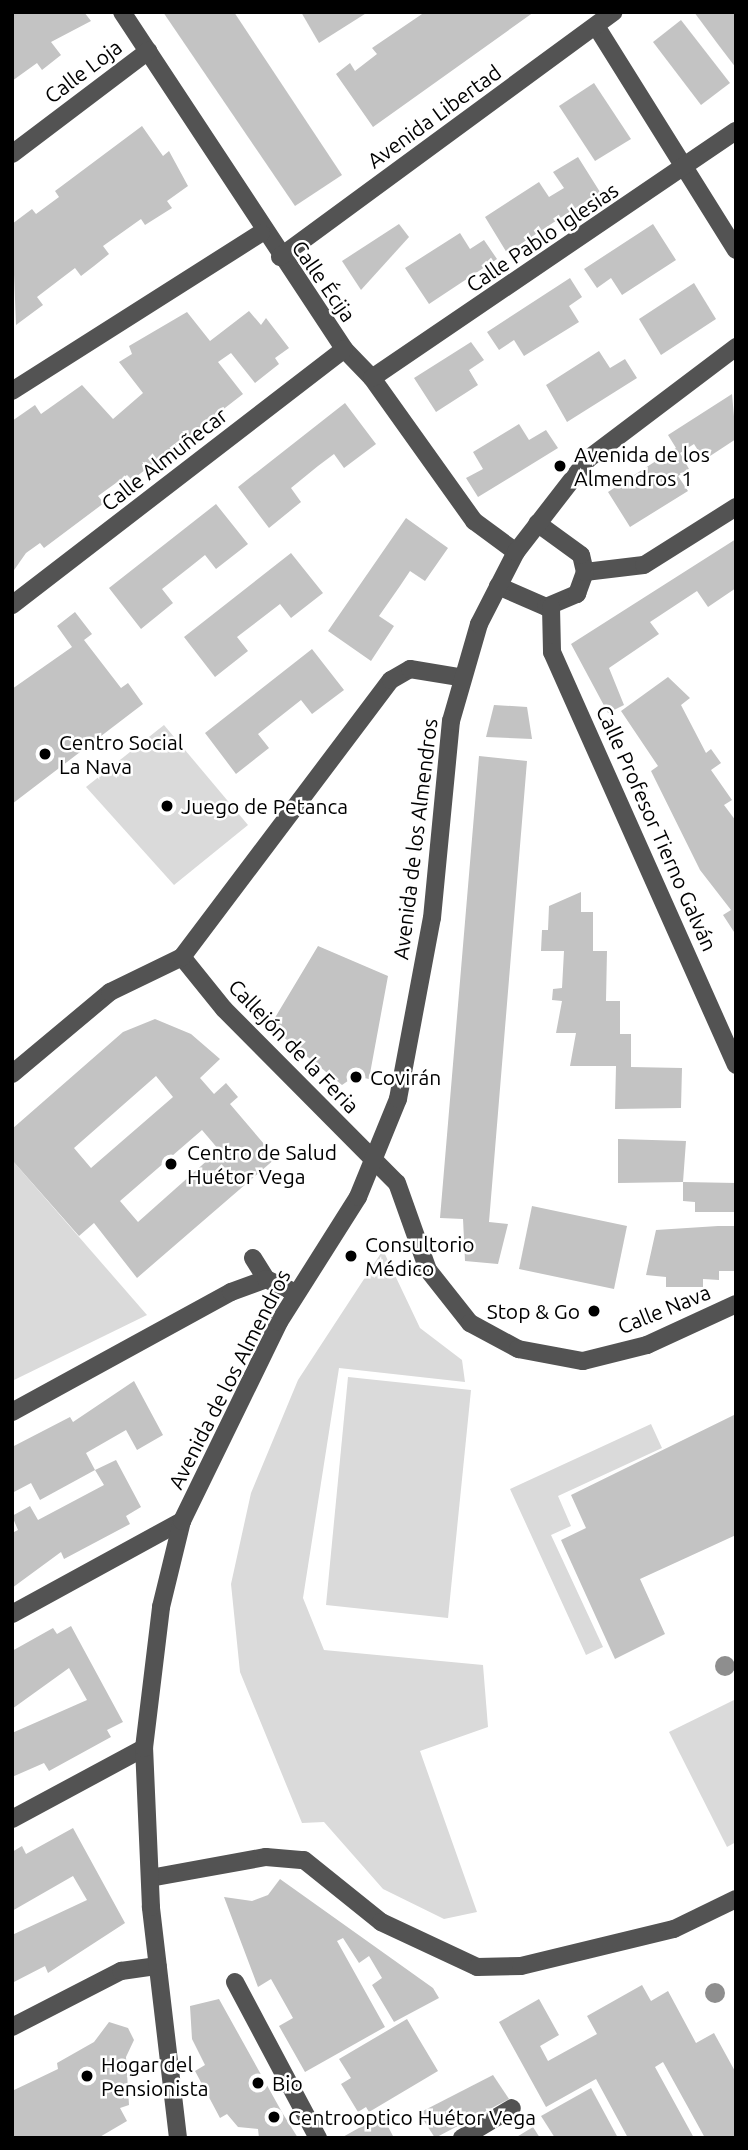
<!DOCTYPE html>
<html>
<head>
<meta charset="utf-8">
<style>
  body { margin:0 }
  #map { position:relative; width:748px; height:2150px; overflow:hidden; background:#fff; font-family:Ubuntu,sans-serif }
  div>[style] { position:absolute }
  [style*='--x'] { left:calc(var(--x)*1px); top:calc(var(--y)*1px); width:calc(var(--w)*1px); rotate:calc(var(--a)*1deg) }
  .green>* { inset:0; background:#dadada }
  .building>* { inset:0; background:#c3c3c3 }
  .minor>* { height:18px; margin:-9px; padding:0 9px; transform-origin:9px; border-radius:9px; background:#535353 }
  .trees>* { width:20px; height:20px; margin:-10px; border-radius:50%; background:#8e8e8e }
  .dots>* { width:19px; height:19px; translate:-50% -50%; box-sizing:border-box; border:4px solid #fff; border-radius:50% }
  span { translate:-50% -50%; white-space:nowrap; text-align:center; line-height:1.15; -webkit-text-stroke:5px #fff; paint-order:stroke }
  .street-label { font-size:21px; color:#000 }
  .poi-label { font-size:21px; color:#000 }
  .left { translate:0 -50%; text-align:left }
  .right { translate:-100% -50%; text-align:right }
  .frame { position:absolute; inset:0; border:14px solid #000; pointer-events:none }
</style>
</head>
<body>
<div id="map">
  <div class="green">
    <i style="clip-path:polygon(164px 725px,248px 825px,174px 885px,86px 787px)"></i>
    <i style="clip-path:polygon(12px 1160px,147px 1315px,12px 1381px)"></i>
    <i style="clip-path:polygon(383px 1250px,420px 1328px,462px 1360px,465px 1382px,339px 1368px,303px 1598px,324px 1650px,483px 1665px,488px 1727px,420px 1751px,477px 1912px,444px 1919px,383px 1889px,324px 1822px,302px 1823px,240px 1672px,231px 1584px,251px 1493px,298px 1380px)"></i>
    <i style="clip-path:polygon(348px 1377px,471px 1390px,448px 1618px,326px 1605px)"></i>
    <i style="clip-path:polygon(651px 1424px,662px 1448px,558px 1496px,571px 1526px,551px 1535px,603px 1647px,586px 1655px,510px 1489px)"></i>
    <i style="clip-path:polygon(736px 1699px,736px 1842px,727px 1847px,669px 1732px)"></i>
  </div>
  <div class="building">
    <i style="clip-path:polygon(12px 12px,84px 12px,91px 21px,51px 42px,61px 55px,42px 70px,37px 63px,12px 81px)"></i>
    <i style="clip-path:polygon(163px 12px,234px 12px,342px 175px,295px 206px)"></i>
    <i style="clip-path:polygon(301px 12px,368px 12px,319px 43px)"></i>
    <i style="clip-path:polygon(425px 12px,534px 12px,373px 127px,336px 74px,350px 63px,355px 71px,377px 54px,372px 48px)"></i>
    <i style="clip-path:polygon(694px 12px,736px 12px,736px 68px,717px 43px)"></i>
    <i style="clip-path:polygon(681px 20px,730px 83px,701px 105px,653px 42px)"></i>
    <i style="clip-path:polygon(594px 83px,631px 139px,595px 161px,559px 106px)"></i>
    <i style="clip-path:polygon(142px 126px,163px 156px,169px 151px,188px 186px,167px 201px,172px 208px,145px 225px,141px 219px,103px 246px,109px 254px,94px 266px,81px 276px,75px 268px,37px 297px,43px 305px,16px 325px,12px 224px,32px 209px,36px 214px,59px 197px,55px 191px)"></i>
    <i style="clip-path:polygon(578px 157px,600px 192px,507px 253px,485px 217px,539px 182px,549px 197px,564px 188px,553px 172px)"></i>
    <i style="clip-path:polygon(399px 224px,409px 237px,361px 290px,342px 261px)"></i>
    <i style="clip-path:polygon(653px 224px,676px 260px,622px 295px,611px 278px,597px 288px,584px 269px)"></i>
    <i style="clip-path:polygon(460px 233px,470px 249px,484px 240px,497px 259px,429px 304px,405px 268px)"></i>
    <i style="clip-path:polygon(570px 278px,582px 297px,569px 306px,579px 322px,524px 356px,514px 340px,499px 350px,487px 332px)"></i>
    <i style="clip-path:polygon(694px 283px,716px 319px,661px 355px,639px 319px)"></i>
    <i style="clip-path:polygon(249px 311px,261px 325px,266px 318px,289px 348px,275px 358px,279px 364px,255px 383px,231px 353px,218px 362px,243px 394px,132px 480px,127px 475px,98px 496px,104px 503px,44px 548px,40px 543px,26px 553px,12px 573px,12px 421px,35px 405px,41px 414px,82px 385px,113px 419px,143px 393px,119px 362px,132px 354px,129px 346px,187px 312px,210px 341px)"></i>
    <i style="clip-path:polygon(471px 342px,484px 360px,469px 370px,478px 385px,436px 412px,414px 378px)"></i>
    <i style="clip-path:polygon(599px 351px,610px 368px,625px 359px,637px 378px,567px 422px,546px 385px)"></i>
    <i style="clip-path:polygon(732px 394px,736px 439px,704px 460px,694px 444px,680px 453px,689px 469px,678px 476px,688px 491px,630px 527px,608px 492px,676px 448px,668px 435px)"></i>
    <i style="clip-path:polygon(345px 403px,376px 444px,344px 468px,334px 454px,318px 466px,291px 488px,301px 502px,269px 528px,238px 487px)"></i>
    <i style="clip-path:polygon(519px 424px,529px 440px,546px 430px,558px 448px,478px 497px,466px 478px,483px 469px,473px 452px)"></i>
    <i style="clip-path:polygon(216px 504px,248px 544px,216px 569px,205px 555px,190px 567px,162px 589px,173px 603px,141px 629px,109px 588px)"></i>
    <i style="clip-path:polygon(406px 518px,448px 548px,425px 581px,410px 571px,400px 586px,379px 616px,394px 626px,371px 661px,328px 631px)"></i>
    <i style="clip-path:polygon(736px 539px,736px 588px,708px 607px,697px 591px,650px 622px,659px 634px,609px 668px,624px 705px,608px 713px,571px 644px)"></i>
    <i style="clip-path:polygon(291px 553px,323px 593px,291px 618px,280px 604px,237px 637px,248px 651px,215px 677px,184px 637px)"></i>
    <i style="clip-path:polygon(75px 612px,92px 634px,84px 640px,121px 688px,128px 683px,143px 704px,12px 804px,12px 689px,72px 647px,57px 626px)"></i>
    <i style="clip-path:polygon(312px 649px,344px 690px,312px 714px,301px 700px,258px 734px,269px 748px,236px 774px,205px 733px)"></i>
    <i style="clip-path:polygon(668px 677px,690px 698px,681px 705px,706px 753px,711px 749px,721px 763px,711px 770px,732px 800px,724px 805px,736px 821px,736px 935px,723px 915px,731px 910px,700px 870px,651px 771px,658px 766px,621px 711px)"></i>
    <i style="clip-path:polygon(494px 705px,527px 707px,532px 739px,486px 737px)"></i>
    <i style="clip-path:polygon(479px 756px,527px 761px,489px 1222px,508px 1224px,498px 1264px,465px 1261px,463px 1219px,440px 1218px)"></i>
    <i style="clip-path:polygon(581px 892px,581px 912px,593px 912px,593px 951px,607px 951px,606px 1001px,620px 1001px,620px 1034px,631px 1034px,631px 1067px,682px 1068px,681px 1108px,615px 1109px,616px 1066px,570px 1066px,576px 1033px,556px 1033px,562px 1001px,552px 1000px,553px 989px,562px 988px,564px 951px,541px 951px,542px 930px,548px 930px,549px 906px)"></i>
    <i style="clip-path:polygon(318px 946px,388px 976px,369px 1079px,355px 1076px,342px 1085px,270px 1026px)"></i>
    <i style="clip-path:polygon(evenodd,155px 1019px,191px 1034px,220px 1059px,200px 1078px,214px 1094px,226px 1083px,238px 1097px,230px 1104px,276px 1158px,137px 1278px,94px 1223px,79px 1236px,12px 1160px,12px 1129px,123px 1032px,155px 1019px,156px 1076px,173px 1097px,91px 1168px,74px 1148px,156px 1076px,155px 1019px,202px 1130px,219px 1150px,138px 1222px,120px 1201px,202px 1130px)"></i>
    <i style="clip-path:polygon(618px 1139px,686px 1141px,683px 1182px,736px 1183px,736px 1212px,695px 1212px,695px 1202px,683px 1201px,683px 1182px,618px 1183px)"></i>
    <i style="clip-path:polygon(532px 1206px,627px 1226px,614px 1289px,519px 1269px)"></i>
    <i style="clip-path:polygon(718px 1226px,736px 1226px,736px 1271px,719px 1271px,719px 1280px,703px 1279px,703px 1287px,666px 1287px,666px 1277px,646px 1275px,656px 1230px)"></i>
    <i style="clip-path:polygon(134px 1381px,163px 1435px,137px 1450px,126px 1430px,86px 1453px,95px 1470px,40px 1500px,31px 1483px,12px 1493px,12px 1447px,70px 1417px,73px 1422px)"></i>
    <i style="clip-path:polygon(736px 1414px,736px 1535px,640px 1579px,665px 1634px,615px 1659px,561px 1540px,586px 1528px,571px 1495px)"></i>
    <i style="clip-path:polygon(116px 1460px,141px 1507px,126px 1516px,130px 1524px,64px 1559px,61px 1552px,12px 1588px,12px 1533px,18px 1530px,12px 1516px,30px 1506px,38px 1520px,104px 1485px,95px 1470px)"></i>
    <i style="clip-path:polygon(71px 1626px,123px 1722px,107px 1730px,111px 1737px,49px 1771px,44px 1763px,12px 1777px,12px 1733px,87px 1700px,69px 1668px,12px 1709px,12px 1651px,53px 1628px,57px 1634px)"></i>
    <i style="clip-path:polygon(73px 1828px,125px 1923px,48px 1973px,45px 1966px,12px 1983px,12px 1994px,12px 1935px,87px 1900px,73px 1876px,12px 1911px,12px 1852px,22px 1846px,26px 1854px)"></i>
    <i style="clip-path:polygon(280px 1879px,433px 1988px,439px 1998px,394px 2022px,372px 1985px,382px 1978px,369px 1956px,359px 1963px,343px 1938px,337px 1941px,385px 2027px,305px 2072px,279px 2026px,293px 2018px,271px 1979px,258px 1987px,224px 1897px,252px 1901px,268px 1895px)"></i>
    <i style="clip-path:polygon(642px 1985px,651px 2001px,668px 1991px,696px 2043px,714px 2033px,736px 2073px,736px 2138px,705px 2138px,663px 2062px,655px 2067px,694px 2138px,628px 2138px,596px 2079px,546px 2107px,499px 2022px,539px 1999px,559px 2035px,540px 2046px,548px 2061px,597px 2034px,587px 2016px)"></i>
    <i style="clip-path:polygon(219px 1999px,283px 2114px,298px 2138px,259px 2138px,258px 2129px,238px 2127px,227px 2114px,220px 2118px,195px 2071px,205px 2065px,192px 2039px,190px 2006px)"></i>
    <i style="clip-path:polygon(407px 2019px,438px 2071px,369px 2112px,366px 2107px,358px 2112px,341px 2084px,351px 2078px,339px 2059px)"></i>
    <i style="clip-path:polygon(109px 2022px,128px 2028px,134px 2040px,126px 2057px,129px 2105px,120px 2108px,127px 2121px,98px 2138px,12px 2138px,12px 2091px,58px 2069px,57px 2063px,94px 2042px)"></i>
    <i style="clip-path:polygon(493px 2075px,509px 2099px,435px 2138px,419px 2113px)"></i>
    <i style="clip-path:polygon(591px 2088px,618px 2138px,555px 2138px,541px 2116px)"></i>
    <i style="clip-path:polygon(382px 2115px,394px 2138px,341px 2138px)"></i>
    <i style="clip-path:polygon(533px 2127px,540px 2138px,515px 2138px)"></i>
  </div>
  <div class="minor">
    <i style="--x:122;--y:12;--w:404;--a:56.6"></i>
    <i style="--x:344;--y:349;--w:40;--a:46"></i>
    <i style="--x:372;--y:378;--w:176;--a:54.5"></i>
    <i style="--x:474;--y:521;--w:52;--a:36.4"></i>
    <i style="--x:596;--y:26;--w:264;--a:58"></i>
    <i style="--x:12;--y:154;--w:171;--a:-37.1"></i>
    <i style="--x:280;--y:257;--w:414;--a:-36.3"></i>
    <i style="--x:372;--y:378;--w:440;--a:-34.2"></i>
    <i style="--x:12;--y:391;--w:295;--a:-32.4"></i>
    <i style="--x:585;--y:572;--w:59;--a:-6.8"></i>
    <i style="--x:644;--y:565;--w:109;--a:-32.2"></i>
    <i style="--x:498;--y:586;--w:52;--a:23.6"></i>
    <i style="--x:546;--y:607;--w:34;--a:-23"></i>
    <i style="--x:577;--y:594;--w:23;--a:-70"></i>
    <i style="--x:585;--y:572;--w:17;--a:-103"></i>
    <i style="--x:581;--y:555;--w:54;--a:-144"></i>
    <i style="--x:12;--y:605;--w:419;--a:-37.6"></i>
    <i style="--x:551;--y:607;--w:45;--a:88.7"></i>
    <i style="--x:552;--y:652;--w:452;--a:66"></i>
    <i style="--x:182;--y:957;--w:67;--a:51.1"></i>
    <i style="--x:224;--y:1009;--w:245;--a:45.2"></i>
    <i style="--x:397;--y:1183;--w:92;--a:70.4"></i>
    <i style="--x:428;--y:1270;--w:68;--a:51.6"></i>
    <i style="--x:470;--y:1323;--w:55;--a:28.4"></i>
    <i style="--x:518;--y:1349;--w:66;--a:10.5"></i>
    <i style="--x:583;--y:1361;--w:66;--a:-14"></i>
    <i style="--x:647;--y:1345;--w:98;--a:-24.7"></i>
    <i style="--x:12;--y:1074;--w:128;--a:-39.9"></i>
    <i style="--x:110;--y:992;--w:80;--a:-25.9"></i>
    <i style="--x:182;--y:957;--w:347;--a:-53"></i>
    <i style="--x:391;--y:680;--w:22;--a:-30"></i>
    <i style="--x:410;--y:669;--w:50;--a:9.3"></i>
    <i style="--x:253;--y:1258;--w:25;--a:58"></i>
    <i style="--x:12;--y:1412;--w:250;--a:-28.7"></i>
    <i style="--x:231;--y:1292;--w:37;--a:-20"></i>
    <i style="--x:266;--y:1279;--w:33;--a:25"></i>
    <i style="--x:12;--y:1614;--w:194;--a:-28.7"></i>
    <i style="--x:12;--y:1819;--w:150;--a:-28.3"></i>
    <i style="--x:150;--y:1878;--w:118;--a:-10.3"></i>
    <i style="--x:266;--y:1857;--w:38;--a:5"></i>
    <i style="--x:304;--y:1860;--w:99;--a:38.8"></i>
    <i style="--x:381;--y:1922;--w:106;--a:25.1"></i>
    <i style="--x:477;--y:1967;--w:44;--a:-1.3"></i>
    <i style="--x:521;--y:1966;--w:157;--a:-13.6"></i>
    <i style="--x:674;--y:1929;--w:69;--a:-25.8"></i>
    <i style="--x:235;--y:1982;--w:177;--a:62"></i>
    <i style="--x:12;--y:2027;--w:123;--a:-27.2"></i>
    <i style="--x:121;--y:1971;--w:37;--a:-8"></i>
    <i style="--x:178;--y:2138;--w:233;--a:-96.7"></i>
    <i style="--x:151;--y:1907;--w:159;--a:-92.5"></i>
    <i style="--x:144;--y:1748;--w:142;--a:-83.1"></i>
    <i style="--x:161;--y:1607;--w:89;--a:-76.3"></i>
    <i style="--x:182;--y:1521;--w:221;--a:-64"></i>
    <i style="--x:279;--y:1322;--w:148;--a:-57.7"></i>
    <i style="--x:358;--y:1197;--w:106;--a:-67.8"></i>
    <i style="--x:398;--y:1099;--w:184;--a:-79.4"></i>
    <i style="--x:432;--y:918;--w:198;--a:-84.5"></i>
    <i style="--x:451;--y:721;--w:101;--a:-73.9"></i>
    <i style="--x:479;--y:624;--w:81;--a:-62.8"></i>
    <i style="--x:516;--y:552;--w:118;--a:-52.3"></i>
    <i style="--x:588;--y:459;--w:186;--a:-37.1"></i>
    <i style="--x:462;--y:2138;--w:58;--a:-31"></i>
  </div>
  <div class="trees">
    <i style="left:725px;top:1666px"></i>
    <i style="left:715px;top:1993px"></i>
  </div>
  <div class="dots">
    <i style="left:560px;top:466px;background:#000"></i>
    <i style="left:45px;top:754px;background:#000"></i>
    <i style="left:167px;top:806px;background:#000"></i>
    <i style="left:356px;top:1077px;background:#000"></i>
    <i style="left:171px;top:1164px;background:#000"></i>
    <i style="left:351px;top:1256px;background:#000"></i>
    <i style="left:594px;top:1311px;background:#000"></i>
    <i style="left:87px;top:2076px;background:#000"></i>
    <i style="left:258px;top:2083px;background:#000"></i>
    <i style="left:274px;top:2117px;background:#000"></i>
  </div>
  <div class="street-label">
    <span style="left:83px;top:71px;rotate:-37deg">Calle Loja</span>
    <span style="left:434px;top:116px;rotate:-36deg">Avenida Libertad</span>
    <span style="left:542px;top:237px;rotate:-34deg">Calle Pablo Iglesias</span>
    <span style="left:324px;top:281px;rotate:55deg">Calle Écija</span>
    <span style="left:164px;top:459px;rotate:-38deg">Calle Almuñecar</span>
    <span style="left:657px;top:828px;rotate:66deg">Calle Profesor Tierno Galván</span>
    <span style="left:415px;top:839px;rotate:-83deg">Avenida de los Almendros</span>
    <span style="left:294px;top:1046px;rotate:46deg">Callejón de la Feria</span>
    <span style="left:664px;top:1309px;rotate:-22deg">Calle Nava</span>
    <span style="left:229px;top:1379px;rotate:-63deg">Avenida de los Almendros</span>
  </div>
  <div class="poi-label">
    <span class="left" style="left:574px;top:466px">Avenida de los<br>Almendros 1</span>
    <span class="left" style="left:59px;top:754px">Centro Social<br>La Nava</span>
    <span class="left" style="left:181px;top:806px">Juego de Petanca</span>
    <span class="left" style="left:370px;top:1077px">Covirán</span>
    <span class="left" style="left:187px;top:1164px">Centro de Salud<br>Huétor Vega</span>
    <span class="left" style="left:365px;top:1256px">Consultorio<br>Médico</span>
    <span class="right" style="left:580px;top:1311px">Stop &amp; Go</span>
    <span class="left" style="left:101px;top:2076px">Hogar del<br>Pensionista</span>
    <span class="left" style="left:272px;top:2083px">Bio</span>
    <span class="left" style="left:288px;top:2117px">Centrooptico Huétor Vega</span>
  </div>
  <div class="frame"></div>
</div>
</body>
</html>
